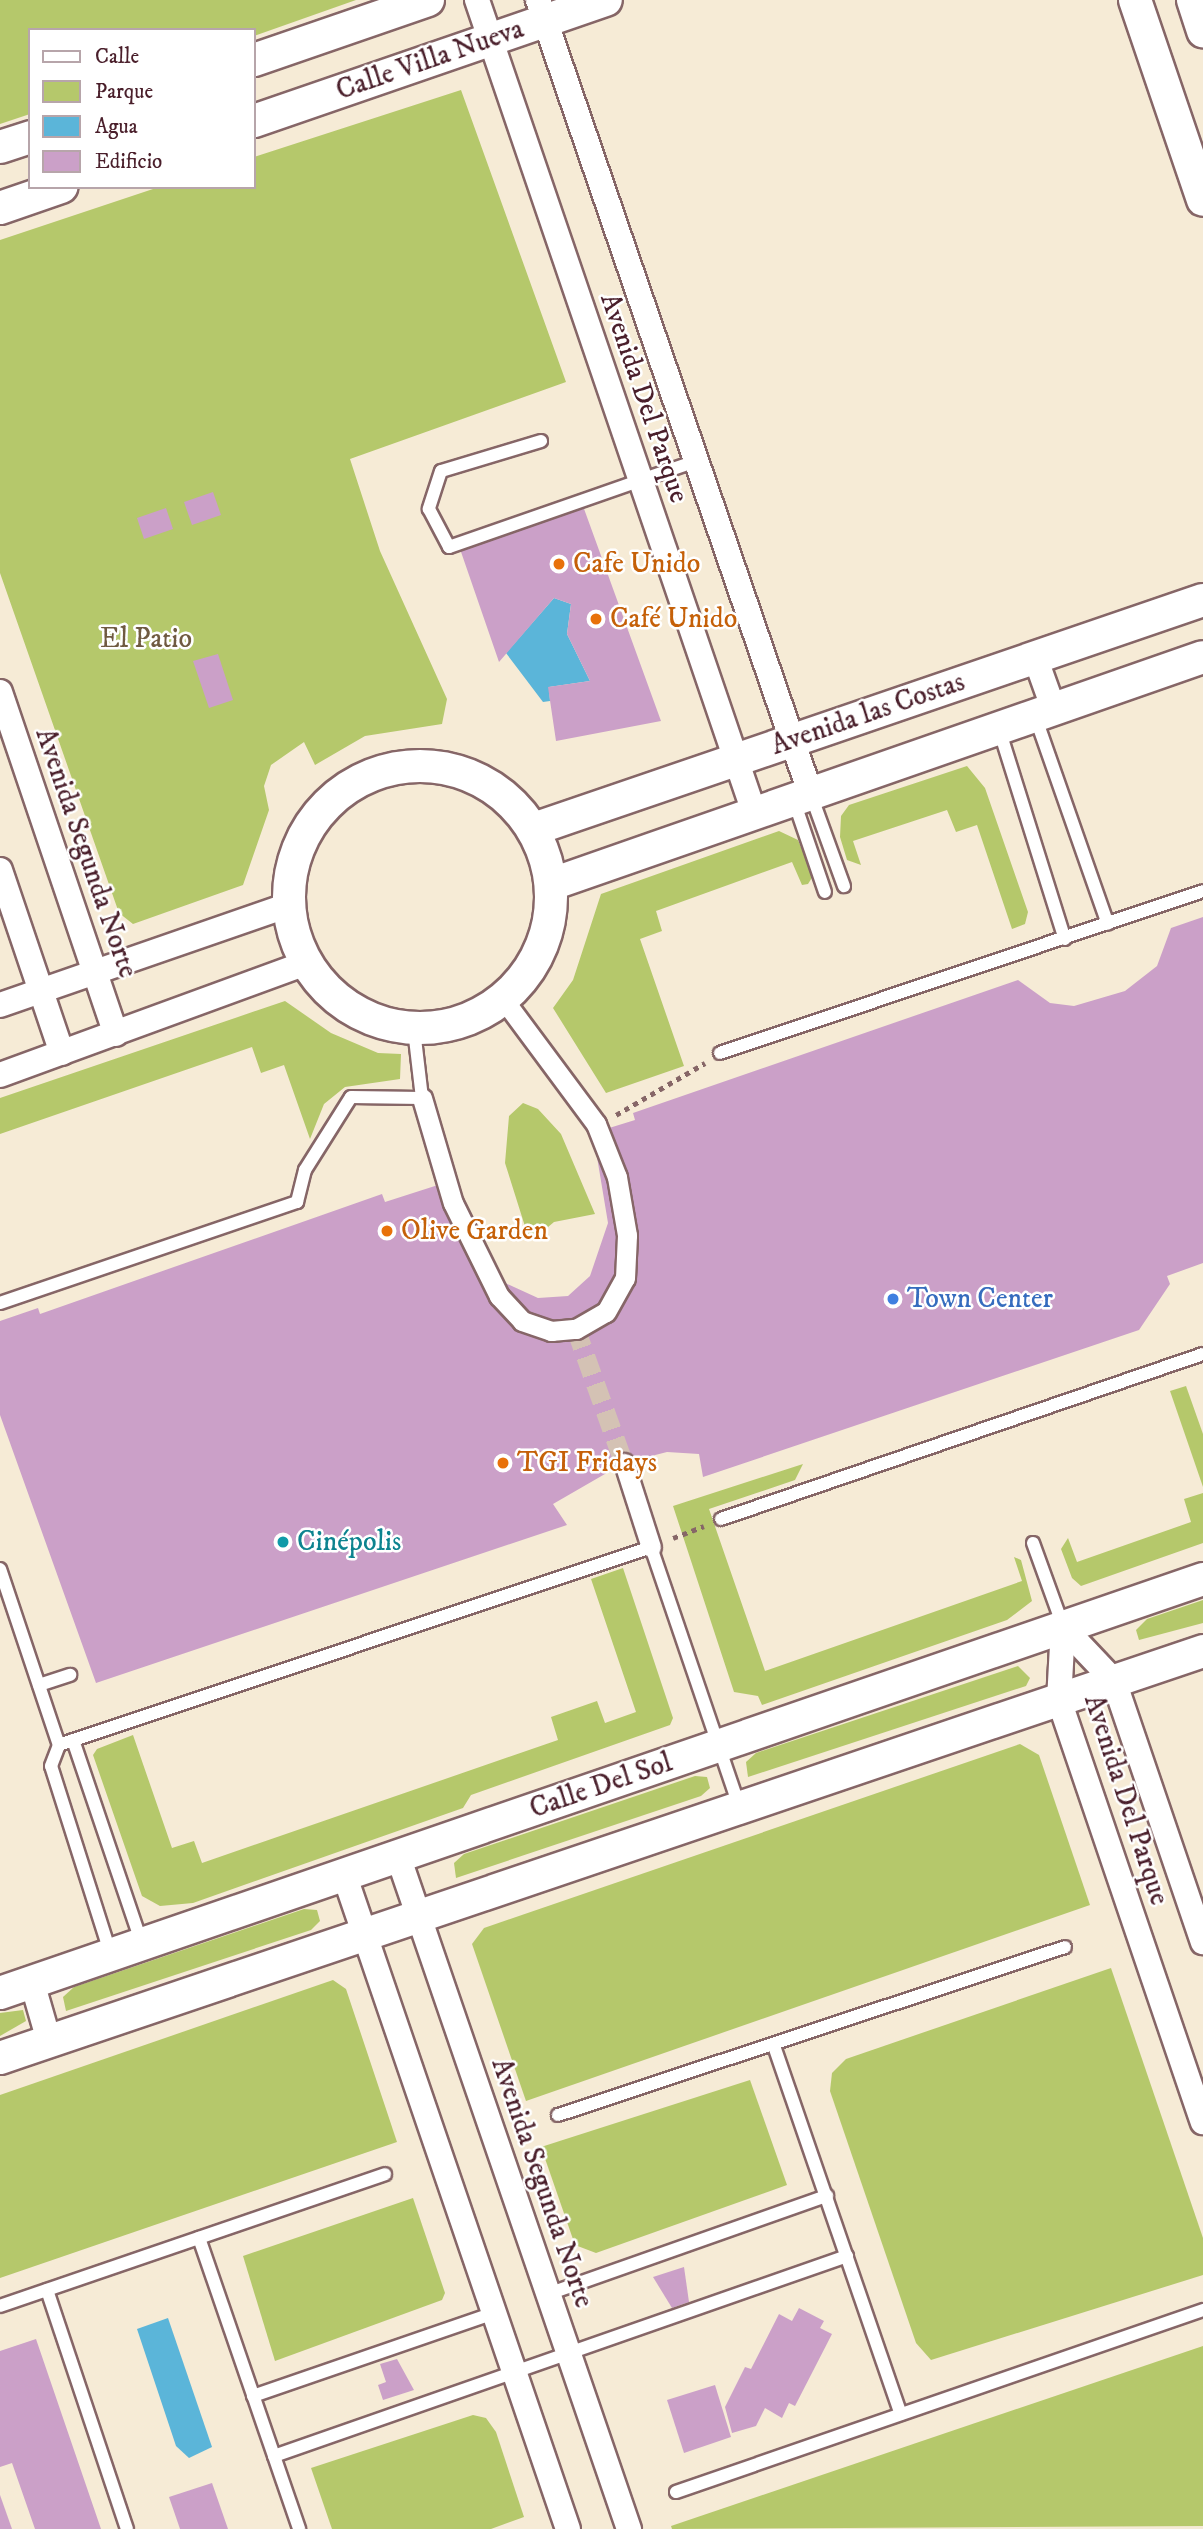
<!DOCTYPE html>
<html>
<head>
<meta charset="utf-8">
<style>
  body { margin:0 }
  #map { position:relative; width:1203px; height:2529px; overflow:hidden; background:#f6ebd6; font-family:"IM FELL DW Pica",serif }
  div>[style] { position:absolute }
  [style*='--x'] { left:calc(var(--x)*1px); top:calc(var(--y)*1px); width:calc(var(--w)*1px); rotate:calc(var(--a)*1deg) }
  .green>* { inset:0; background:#b5c86b }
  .water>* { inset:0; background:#5bb5d9 }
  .building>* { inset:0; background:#cba0c8 }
  .pedestrian-tunnel>* { height:19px; margin-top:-9.5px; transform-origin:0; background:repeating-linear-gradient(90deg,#d4c2b4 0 19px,transparent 0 29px) }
  .path>* { height:4.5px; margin-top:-2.25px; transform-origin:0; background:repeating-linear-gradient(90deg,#866667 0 5px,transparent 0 10px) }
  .roads { filter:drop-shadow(2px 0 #866667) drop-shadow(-2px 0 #866667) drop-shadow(0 2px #866667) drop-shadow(0 -2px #866667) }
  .service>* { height:12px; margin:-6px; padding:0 6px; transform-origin:6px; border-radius:6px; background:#fff }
  .pedestrian>* { height:19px; margin:-9.5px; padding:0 9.5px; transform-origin:9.5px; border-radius:9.5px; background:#fff }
  .minor>* { height:24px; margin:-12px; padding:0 12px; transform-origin:12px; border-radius:12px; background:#fff }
  .tertiary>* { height:32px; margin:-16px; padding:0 16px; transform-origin:16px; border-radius:16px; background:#fff }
  .tertiary>.ring { margin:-16px; padding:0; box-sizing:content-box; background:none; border:32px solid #fff; border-radius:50% }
  .dots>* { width:19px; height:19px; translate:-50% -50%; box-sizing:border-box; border:4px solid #fff; border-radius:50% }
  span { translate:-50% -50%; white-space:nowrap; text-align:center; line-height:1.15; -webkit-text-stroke:5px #fff; paint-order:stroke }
  .street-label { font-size:28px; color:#4a1f2b }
  .food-label { font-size:28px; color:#c56008 }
  .left { translate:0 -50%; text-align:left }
  .park-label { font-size:28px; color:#6f5a41 }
  .shop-label { font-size:28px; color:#366cbe }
  .culture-label { font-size:28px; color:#0d838f }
  .legend { position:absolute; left:28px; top:28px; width:228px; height:161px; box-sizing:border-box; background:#fff; border:2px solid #b7a5aa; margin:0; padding:9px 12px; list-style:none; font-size:21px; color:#4a1f2b }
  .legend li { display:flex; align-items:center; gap:14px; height:35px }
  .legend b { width:35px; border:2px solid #b7a5aa }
</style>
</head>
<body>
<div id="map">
  <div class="green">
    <i style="clip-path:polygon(0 0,356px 0,254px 36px,254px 30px,30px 30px,30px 114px,0 124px)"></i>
    <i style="clip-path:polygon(461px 90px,566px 382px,350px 459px,380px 551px,447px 699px,442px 724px,365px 736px,315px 765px,304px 742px,271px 765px,264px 786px,269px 810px,243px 885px,133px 924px,119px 913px,0 573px,0 240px,159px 187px,254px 187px,254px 157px)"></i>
    <i style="clip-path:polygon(967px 766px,985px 788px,1028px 912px,1025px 924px,1012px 929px,977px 825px,956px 832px,947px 810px,853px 841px,861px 865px,847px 860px,840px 837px,841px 816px,849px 805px)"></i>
    <i style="clip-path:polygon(779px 831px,798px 840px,813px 876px,808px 884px,802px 885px,792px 862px,656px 911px,662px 931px,640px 939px,684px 1066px,606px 1093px,553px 1008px,573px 980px,601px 894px)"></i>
    <i style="clip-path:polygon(285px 1001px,331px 1033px,378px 1053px,401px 1054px,400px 1079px,345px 1087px,324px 1104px,310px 1139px,284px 1065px,261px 1073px,252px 1047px,0 1134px,0 1098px)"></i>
    <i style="clip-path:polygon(523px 1103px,538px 1109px,561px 1134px,595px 1214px,554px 1222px,535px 1238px,528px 1236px,505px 1163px,509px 1116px)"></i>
    <i style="clip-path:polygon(1186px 1386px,1203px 1434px,1203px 1487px,1170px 1391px)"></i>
    <i style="clip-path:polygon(803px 1464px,795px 1480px,709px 1509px,765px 1671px,1022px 1581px,1014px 1557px,1021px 1560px,1032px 1601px,1007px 1620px,762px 1705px,758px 1696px,734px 1692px,673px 1506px)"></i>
    <i style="clip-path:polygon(1203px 1493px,1203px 1543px,1081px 1586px,1072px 1578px,1061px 1549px,1068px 1538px,1077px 1562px,1191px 1522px,1184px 1499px)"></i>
    <i style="clip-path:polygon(623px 1568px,673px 1718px,670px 1725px,471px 1795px,463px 1808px,193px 1903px,160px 1906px,142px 1896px,93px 1755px,97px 1749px,133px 1735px,172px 1848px,194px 1841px,202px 1863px,558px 1740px,551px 1717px,597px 1701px,605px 1723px,636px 1712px,591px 1579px)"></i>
    <i style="clip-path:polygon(1203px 1600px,1203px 1623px,1139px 1640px,1136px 1630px,1147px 1619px)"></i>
    <i style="clip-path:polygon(1018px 1666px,1030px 1678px,1026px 1686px,748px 1777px,746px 1762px,756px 1753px)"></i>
    <i style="clip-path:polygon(1020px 1744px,1039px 1755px,1090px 1905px,526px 2101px,472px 1944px,484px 1928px)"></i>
    <i style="clip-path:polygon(695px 1776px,707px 1777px,710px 1788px,701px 1796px,456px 1878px,454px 1863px,464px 1854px)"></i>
    <i style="clip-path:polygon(304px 1909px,317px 1910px,320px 1921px,311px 1930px,66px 2011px,63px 1997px,74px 1987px)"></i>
    <i style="clip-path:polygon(1111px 1968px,1203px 2238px,1203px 2275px,931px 2360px,916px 2343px,830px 2091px,832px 2073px,846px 2059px)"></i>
    <i style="clip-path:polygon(333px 1980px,346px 1989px,397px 2142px,0 2278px,0 2095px)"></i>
    <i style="clip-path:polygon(23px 2010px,26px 2021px,0 2036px,0 2013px)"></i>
    <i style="clip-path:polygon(750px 2080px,787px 2185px,596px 2253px,575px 2245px,541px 2147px)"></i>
    <i style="clip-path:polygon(413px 2198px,445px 2293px,442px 2300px,275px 2361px,243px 2256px)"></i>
    <i style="clip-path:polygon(1203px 2346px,1203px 2526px,672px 2529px,671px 2526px)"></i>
    <i style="clip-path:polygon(473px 2415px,486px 2418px,496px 2432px,524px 2517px,491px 2529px,332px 2529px,311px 2468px)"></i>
  </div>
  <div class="water">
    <i style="clip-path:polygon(554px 598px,571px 604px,567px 634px,590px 681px,549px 687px,550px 701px,543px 702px,506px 653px)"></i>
    <i style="clip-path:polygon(168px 2318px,212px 2447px,189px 2458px,176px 2446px,137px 2329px)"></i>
  </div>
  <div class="building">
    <i style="clip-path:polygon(213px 492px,221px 515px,192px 525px,184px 502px)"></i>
    <i style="clip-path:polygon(583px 506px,661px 721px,556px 741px,548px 687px,590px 681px,567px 634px,571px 604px,554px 598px,499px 662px,460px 549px)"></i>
    <i style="clip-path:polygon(166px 508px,173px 529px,144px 539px,137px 518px)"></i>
    <i style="clip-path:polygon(218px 654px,233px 700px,209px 708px,193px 661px)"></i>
    <i style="clip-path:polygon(1203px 917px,1203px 1263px,1167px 1276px,1170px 1284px,1139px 1330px,703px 1477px,699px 1454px,667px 1452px,624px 1463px,553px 1504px,567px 1525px,96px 1683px,0 1415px,0 1321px,38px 1308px,40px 1314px,382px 1194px,385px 1202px,438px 1185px,483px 1263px,505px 1283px,538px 1298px,568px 1296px,590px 1276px,608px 1223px,593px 1133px,635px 1120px,633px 1113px,1018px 980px,1050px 1003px,1074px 1006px,1125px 991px,1157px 966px,1171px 928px)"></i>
    <i style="clip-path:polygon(684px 2267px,689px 2302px,672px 2308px,653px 2277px)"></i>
    <i style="clip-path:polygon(799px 2308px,824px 2321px,820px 2328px,832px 2334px,795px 2406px,789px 2403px,782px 2418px,765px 2408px,756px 2426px,732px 2433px,725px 2407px,745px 2367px,751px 2369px,779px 2314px,792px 2321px)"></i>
    <i style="clip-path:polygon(36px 2339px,101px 2529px,35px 2529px,12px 2463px,0 2467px,0 2351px)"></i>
    <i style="clip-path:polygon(397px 2359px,414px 2390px,383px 2400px,378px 2385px,386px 2382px,380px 2364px)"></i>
    <i style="clip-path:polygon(715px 2385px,731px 2437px,684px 2453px,667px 2400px)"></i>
    <i style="clip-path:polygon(212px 2483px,228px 2529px,180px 2529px,169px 2497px)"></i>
    <i style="clip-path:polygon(0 2495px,12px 2529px,0 2529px)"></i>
  </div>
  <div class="pedestrian-tunnel">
    <i style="--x:576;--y:1329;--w:142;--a:70.3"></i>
  </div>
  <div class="path">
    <i style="--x:616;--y:1115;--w:103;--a:-30.3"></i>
    <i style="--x:673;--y:1538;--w:33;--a:-21"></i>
  </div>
  <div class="roads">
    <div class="service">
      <i style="--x:541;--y:441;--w:104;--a:163.3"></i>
      <i style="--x:441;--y:471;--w:40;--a:108"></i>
      <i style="--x:429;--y:509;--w:43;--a:62.2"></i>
      <i style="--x:449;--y:547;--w:262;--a:-19.2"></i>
      <i style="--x:1035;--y:716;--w:220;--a:70.7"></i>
      <i style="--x:999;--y:729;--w:220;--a:72.6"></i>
      <i style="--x:811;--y:795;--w:97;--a:70.1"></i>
      <i style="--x:794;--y:801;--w:96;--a:71.2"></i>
      <i style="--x:720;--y:1053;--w:509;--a:-18.54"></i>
      <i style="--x:0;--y:1303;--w:314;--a:-18.8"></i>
      <i style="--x:297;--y:1202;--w:33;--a:-76"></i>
      <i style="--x:305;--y:1170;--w:86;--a:-57.8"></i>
      <i style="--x:351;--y:1097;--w:71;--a:0.8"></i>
      <i style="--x:422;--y:1098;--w:68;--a:-96.7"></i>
      <i style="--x:721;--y:1519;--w:509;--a:-18.9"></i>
      <i style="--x:1033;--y:1543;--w:88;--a:70.1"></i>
      <i style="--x:0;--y:1569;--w:186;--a:71.5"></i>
      <i style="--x:39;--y:1685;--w:33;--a:-18"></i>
      <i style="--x:73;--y:1740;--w:215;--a:71.3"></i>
      <i style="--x:111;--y:1955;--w:198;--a:-107.6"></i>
      <i style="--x:51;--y:1766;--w:22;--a:-69"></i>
      <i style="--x:59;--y:1745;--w:624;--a:-18.49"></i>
      <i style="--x:651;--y:1547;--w:274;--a:71.2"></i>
      <i style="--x:774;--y:2046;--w:389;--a:71"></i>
      <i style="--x:558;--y:2115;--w:534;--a:-18.33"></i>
      <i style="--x:199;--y:2238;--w:308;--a:71"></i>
      <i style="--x:47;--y:2290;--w:252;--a:71.5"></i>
      <i style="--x:548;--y:2294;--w:296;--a:-19.4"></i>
      <i style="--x:0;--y:2306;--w:407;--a:-18.9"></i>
      <i style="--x:253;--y:2396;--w:255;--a:-19"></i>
      <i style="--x:274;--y:2456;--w:607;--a:-19.24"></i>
      <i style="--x:676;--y:2492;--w:558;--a:-19.05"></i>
    </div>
    <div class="pedestrian">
      <i style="--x:422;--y:1098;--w:109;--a:73.6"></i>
      <i style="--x:453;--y:1203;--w:104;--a:63.7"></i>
      <i style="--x:499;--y:1296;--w:34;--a:47"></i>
      <i style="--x:522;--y:1321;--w:31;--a:19"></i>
      <i style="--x:551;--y:1331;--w:25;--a:-5"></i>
      <i style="--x:576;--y:1329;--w:34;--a:-30"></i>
      <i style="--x:606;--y:1312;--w:39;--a:-61"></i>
      <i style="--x:625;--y:1278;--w:43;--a:-87.3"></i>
      <i style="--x:627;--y:1235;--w:59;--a:-99.8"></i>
      <i style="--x:617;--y:1177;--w:57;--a:-111.6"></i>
      <i style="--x:596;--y:1124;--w:154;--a:-126.6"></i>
      <i style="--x:624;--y:1463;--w:88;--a:72.2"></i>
    </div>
    <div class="minor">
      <i style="--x:477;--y:0;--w:861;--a:71.17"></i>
      <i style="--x:538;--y:0;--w:841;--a:71.05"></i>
      <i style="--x:1035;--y:657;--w:56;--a:70.3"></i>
      <i style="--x:0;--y:692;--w:361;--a:71.3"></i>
      <i style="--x:0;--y:870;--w:193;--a:71.3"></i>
      <i style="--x:0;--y:1005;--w:306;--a:-19.1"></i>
      <i style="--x:0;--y:1075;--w:326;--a:-20.1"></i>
      <i style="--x:1063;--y:1627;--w:73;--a:93.1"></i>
      <i style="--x:1059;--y:1700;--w:446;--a:71.2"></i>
      <i style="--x:1063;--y:1627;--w:74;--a:46.6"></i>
      <i style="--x:1114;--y:1681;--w:276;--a:71.2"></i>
      <i style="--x:398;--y:1856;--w:712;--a:71.06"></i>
      <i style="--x:344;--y:1874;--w:692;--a:71.12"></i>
      <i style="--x:32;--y:1982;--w:61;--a:73.9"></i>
    </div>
    <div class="tertiary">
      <i style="--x:1135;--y:0;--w:211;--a:71.2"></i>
      <i style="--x:1193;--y:0;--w:33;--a:72"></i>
      <i style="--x:254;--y:60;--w:184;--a:-19"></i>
      <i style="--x:254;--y:121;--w:372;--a:-19"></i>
      <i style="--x:0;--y:147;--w:32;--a:-18"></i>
      <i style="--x:0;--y:208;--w:65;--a:-19"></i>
      <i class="ring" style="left:289px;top:766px;width:230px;height:230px"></i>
      <i style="--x:534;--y:829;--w:707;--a:-18.9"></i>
      <i style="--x:552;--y:884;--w:689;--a:-19.22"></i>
      <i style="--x:0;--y:1993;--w:1272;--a:-18.99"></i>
      <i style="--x:0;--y:2058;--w:1270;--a:-18.69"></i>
    </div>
  </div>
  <div class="dots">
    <i style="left:559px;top:564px;background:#e8710a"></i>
    <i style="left:596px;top:619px;background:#e8710a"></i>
    <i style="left:387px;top:1231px;background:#e8710a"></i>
    <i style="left:893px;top:1299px;background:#3f7fe0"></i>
    <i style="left:503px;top:1463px;background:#e8710a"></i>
    <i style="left:283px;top:1542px;background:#0f9aa8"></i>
  </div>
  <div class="street-label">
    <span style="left:430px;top:60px;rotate:-19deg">Calle Villa Nueva</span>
    <span style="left:644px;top:398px;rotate:71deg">Avenida Del Parque</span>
    <span style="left:868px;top:714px;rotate:-19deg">Avenida las Costas</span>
    <span style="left:86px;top:853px;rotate:71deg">Avenida Segunda Norte</span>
    <span style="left:601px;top:1786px;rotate:-19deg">Calle Del Sol</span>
    <span style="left:1126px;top:1800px;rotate:72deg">Avenida Del Parque</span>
    <span style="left:542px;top:2183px;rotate:71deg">Avenida Segunda Norte</span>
  </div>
  <div class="food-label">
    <span class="left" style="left:573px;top:564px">Cafe Unido</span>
    <span class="left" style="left:610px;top:619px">Café Unido</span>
    <span class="left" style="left:401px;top:1231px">Olive Garden</span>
    <span class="left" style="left:517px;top:1463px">TGI Fridays</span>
  </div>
  <div class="park-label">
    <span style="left:146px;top:639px">El Patio</span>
  </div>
  <div class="shop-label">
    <span class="left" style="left:907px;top:1299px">Town Center</span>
  </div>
  <div class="culture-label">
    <span class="left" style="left:297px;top:1542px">Cinépolis</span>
  </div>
  <ul class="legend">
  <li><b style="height:9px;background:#fff"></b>Calle</li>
  <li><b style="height:19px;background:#b5c86b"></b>Parque</li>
  <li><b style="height:19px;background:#5bb5d9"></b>Agua</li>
  <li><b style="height:19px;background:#cba0c8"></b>Edificio</li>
  </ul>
</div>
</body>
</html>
